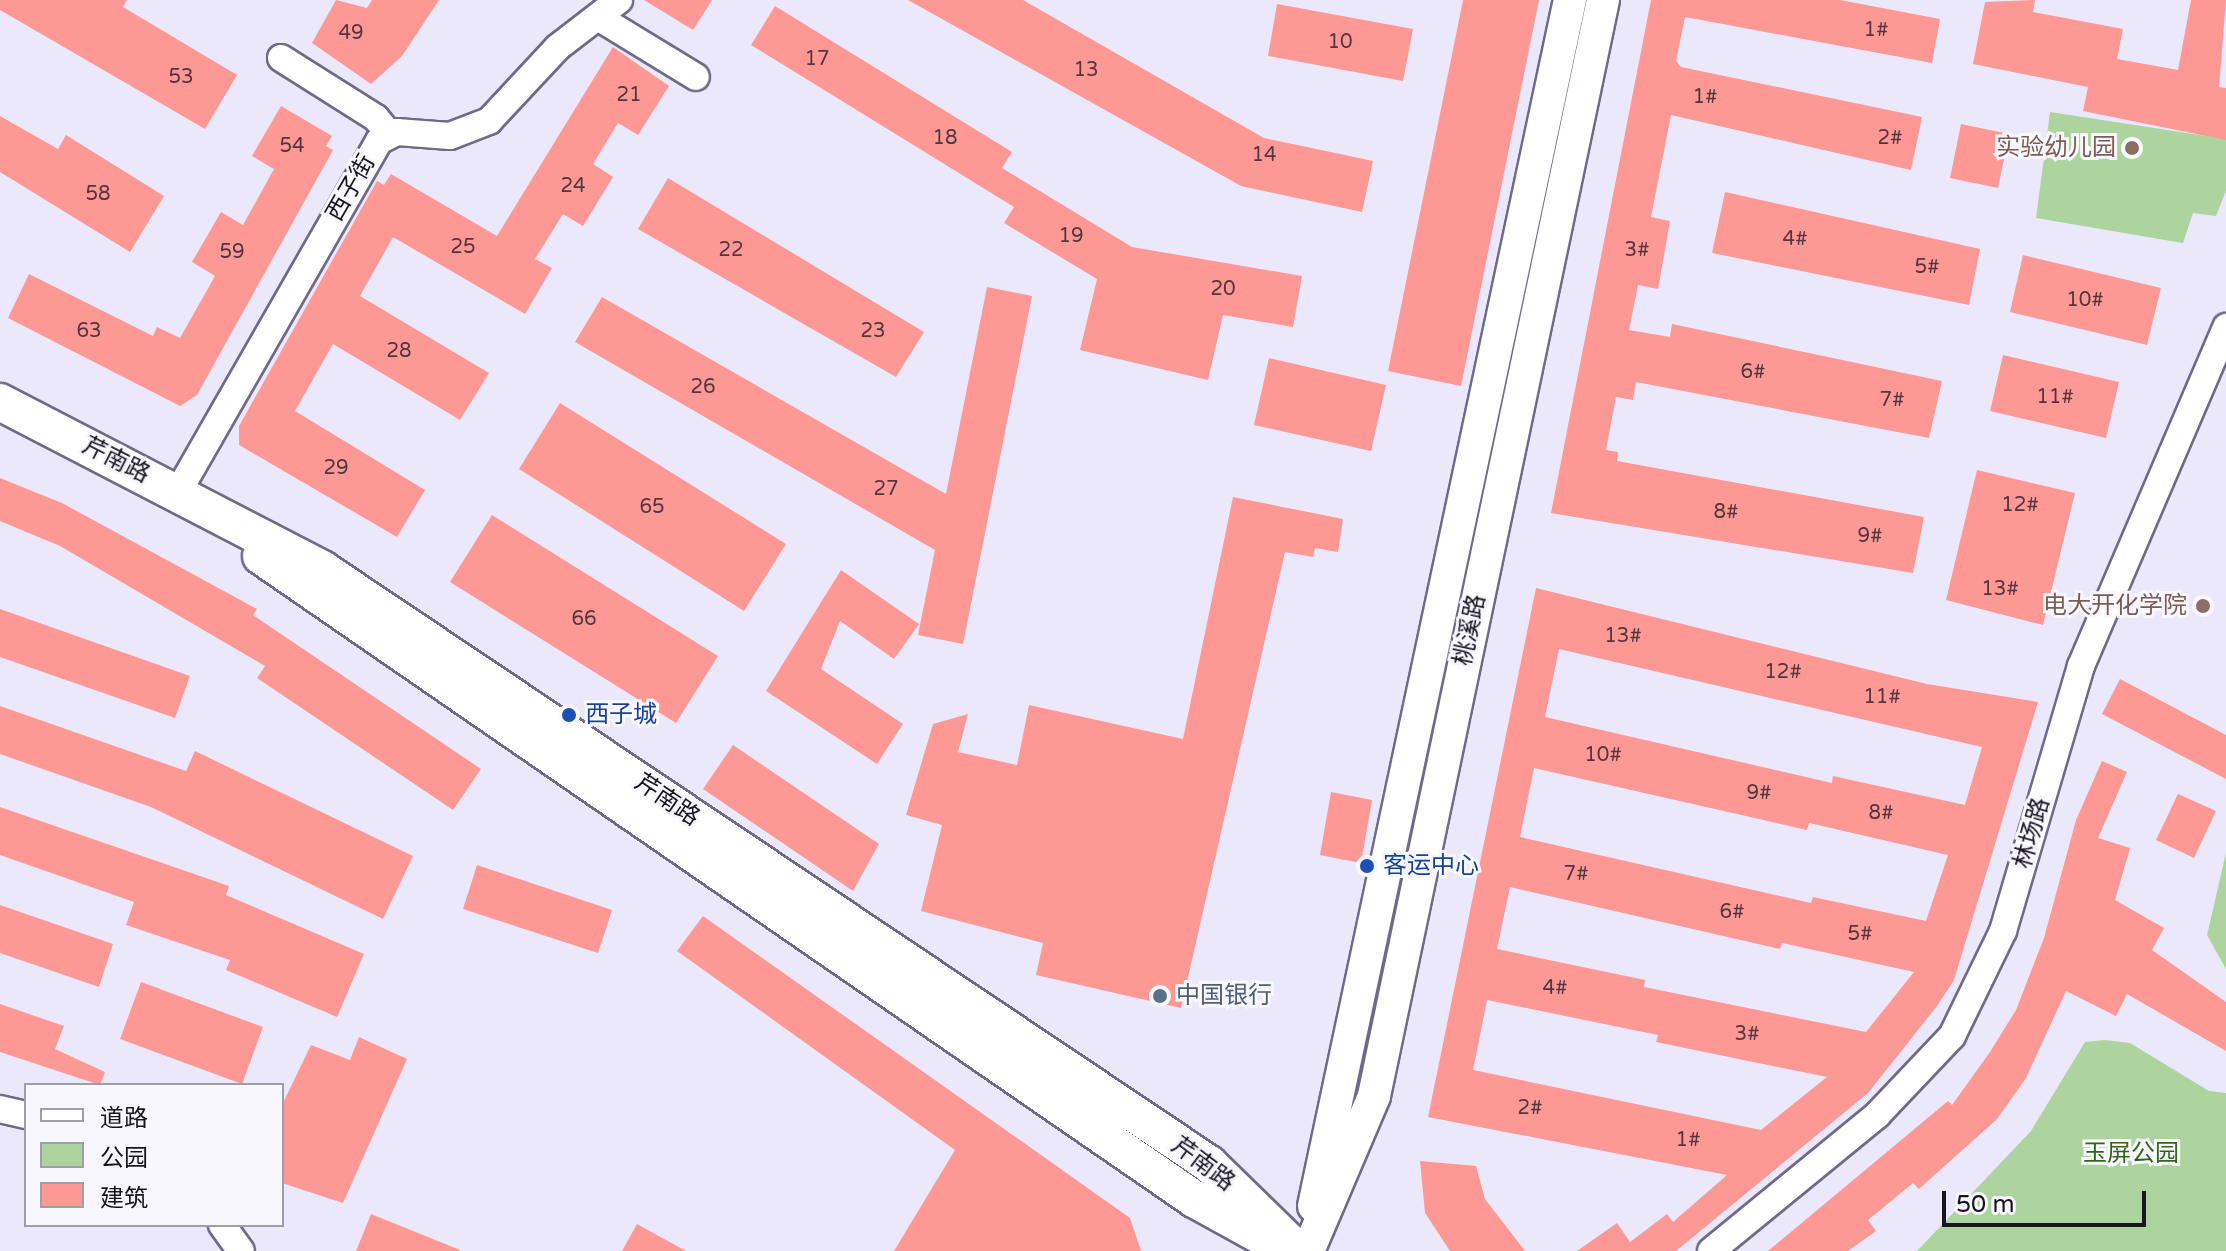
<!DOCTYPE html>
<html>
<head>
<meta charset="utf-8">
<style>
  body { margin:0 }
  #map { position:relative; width:2226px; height:1251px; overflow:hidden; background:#ece8fc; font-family:"Varela Round","Noto Sans SC",sans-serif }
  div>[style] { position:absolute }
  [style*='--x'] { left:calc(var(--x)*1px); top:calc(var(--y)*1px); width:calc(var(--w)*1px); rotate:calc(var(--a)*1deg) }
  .green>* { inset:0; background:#add49f }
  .building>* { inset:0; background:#fe9894 }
  .roads { filter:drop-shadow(2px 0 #706987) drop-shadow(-2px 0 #706987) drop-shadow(0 2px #706987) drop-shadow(0 -2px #706987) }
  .minor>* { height:26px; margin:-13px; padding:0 13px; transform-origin:13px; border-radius:13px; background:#fff }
  .tertiary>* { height:32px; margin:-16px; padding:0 16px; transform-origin:16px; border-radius:16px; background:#fff }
  .secondary>* { height:36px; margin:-18px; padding:0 18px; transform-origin:18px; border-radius:18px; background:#fff }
  .dots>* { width:22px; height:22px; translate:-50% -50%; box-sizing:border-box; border:4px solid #f9f7fe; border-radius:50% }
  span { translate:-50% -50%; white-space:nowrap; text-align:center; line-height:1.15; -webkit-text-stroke:6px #f9f7fe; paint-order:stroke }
  .number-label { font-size:20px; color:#52363e }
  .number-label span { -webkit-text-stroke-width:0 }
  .education-label { font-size:24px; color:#785e54 }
  .right { translate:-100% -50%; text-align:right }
  .street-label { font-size:24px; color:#181521 }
  .transit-label { font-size:24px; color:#164399 }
  .left { translate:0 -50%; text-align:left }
  .service-label { font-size:24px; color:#4e5e75 }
  .park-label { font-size:24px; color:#316618 }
  .legend { position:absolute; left:24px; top:1083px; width:260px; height:144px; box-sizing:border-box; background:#f9f7fe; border:2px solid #9f9da6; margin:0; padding:10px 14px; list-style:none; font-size:24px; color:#181521 }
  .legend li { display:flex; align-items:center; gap:16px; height:40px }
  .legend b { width:40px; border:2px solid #9f9da6 }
  .scale { position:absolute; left:1942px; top:1191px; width:204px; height:36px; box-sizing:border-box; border:4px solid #181521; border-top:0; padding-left:10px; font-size:24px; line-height:28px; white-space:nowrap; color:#181521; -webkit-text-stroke:6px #f9f7fe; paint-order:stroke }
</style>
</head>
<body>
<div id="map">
  <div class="green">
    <i style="clip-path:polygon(2050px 112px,2226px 139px,2226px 191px,2216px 216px,2193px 213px,2183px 243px,2036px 218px)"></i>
    <i style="clip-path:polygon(2226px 853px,2226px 969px,2207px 935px)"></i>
    <i style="clip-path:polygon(2105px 1040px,2130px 1043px,2209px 1091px,2226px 1093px,2226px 1251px,1917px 1251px,2031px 1131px,2085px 1042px)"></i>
  </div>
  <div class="building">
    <i style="clip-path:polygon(0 0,127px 0,123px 7px,237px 75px,205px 129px,0 10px)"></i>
    <i style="clip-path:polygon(336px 0,367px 8px,372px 0,439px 0,402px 56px,371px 84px,312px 43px)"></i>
    <i style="clip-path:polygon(644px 0,712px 0,693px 30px)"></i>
    <i style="clip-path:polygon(908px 0,1023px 0,1264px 138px,1373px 161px,1362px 212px,1241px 186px)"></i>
    <i style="clip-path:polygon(1463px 0,1539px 0,1461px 386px,1388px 371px)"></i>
    <i style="clip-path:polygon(1651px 0,1840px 0,1940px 19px,1932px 63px,1685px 17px,1676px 61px,1681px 67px,1922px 117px,1911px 170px,1671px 115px,1651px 217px,1670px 221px,1658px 289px,1638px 285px,1629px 330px,1670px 337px,1672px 324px,1942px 381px,1929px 438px,1636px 382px,1633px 400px,1616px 397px,1606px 450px,1618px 452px,1617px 461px,1924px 517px,1913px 573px,1551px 513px)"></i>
    <i style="clip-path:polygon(2035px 0,2033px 12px,2123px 29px,2117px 59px,2178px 70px,2191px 0,2226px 0,2219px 87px,2226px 88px,2226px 140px,2083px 111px,2088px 87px,1973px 64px,1985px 2px)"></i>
    <i style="clip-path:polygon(1277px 4px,1413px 29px,1403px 81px,1268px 56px)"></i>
    <i style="clip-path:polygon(775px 6px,1012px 152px,1002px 168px,1132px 247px,1302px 276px,1293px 327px,1223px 315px,1208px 380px,1080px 350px,1097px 279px,1004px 223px,1014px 207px,751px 45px)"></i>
    <i style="clip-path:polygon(613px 47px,669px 86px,638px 135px,618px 123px,593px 164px,613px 177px,583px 226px,563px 214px,535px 259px,552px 268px,525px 314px,393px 237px,360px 296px,489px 373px,460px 420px,333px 344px,295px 411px,425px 490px,397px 537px,239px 445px,239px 426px,377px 181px,384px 185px,391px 174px,497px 236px)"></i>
    <i style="clip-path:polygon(281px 106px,332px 136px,326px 146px,333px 150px,197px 395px,180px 406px,8px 318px,29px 274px,153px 336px,157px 327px,180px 338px,215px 276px,192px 262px,221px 212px,243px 225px,274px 169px,252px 156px)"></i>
    <i style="clip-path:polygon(0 116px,58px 149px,66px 135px,164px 196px,130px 252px,0 172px)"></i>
    <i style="clip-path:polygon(1961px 124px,2009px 134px,1998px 188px,1950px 178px)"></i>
    <i style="clip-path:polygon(668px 178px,924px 332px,896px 377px,638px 229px)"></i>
    <i style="clip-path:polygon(1725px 192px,1980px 249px,1969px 305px,1712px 253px)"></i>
    <i style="clip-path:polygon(2023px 255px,2161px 288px,2147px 345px,2010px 312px)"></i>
    <i style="clip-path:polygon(987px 287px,1032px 296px,963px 644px,918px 635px,935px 550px,575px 342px,602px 297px,946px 494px)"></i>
    <i style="clip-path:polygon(2003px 355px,2119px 382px,2106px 438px,1990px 411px)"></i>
    <i style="clip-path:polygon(1269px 358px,1386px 385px,1371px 451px,1254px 425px)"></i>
    <i style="clip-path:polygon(560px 403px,786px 544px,744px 611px,519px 469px)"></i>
    <i style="clip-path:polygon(1977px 470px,2075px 493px,2043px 625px,1946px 600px)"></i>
    <i style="clip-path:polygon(0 478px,62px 503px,257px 609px,253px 615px,481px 769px,453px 810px,257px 678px,265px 666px,60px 546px,0 521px)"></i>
    <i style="clip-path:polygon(1233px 497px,1343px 519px,1338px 552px,1315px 548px,1313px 557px,1285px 552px,1181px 1008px,1036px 975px,1043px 943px,921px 911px,942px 825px,906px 815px,933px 724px,968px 714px,958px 752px,1017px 765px,1029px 705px,1183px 739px)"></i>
    <i style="clip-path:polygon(492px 515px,718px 656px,676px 723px,450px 582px)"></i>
    <i style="clip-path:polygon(841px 570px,919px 624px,894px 659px,840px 621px,821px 669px,903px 724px,877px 764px,766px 691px)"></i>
    <i style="clip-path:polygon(evenodd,1536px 588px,1927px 684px,2038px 702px,1954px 980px,1937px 1006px,1868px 1093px,1676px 1251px,1577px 1251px,1617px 1223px,1630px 1242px,1667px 1214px,1673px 1222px,1727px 1175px,1428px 1117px,1536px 588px,1559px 649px,1982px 747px,1965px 805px,1833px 776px,1832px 783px,1545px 717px,1559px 649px,1536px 588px,1534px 768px,1807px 830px,1809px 823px,1948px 855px,1926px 921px,1813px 897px,1811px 903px,1520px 837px,1534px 768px,1536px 588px,1510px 887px,1780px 949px,1782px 943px,1914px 972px,1866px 1032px,1644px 987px,1645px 980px,1497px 949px,1510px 887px,1536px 588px,1487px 1000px,1658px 1035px,1656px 1042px,1827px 1077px,1761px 1130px,1473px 1070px,1487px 1000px)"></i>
    <i style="clip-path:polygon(0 609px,190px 676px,175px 718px,0 657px)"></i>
    <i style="clip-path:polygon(2120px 679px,2226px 735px,2226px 779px,2102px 714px)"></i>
    <i style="clip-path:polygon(0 706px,186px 771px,195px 751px,413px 856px,383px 919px,151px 807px,0 754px)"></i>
    <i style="clip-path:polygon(733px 745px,879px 844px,853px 891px,703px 789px)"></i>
    <i style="clip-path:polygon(2102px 761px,2127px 772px,2098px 838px,2130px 848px,2115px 900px,2164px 928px,2152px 950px,2226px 1002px,2226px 1051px,2127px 994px,2116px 1016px,2066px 991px,2026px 1078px,1997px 1119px,1919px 1189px,1913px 1183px,1868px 1220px,1876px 1231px,1848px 1251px,1768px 1251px,1948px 1101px,1952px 1105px,1990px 1052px,2016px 1010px,2044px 938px,2076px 820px)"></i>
    <i style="clip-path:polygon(1331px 792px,1372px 800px,1361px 863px,1320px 855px)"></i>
    <i style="clip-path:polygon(2178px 794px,2216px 811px,2194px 858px,2156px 840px)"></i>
    <i style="clip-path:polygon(0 807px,229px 886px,226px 895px,364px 954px,337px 1017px,226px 970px,230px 960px,126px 925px,134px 902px,0 855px)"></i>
    <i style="clip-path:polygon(477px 865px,612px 910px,598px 953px,463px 909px)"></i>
    <i style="clip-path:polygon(0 905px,113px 944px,99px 987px,0 953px)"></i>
    <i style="clip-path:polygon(703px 916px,1130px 1218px,1141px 1251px,894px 1251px,955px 1150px,677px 951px)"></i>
    <i style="clip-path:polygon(141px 982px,263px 1027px,242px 1084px,120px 1039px)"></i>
    <i style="clip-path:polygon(0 1004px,64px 1026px,55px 1049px,105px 1072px,100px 1085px,0 1052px)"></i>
    <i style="clip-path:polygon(359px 1037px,407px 1059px,343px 1203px,282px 1183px,282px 1105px,311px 1045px,350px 1060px)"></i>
    <i style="clip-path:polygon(1420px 1161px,1476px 1166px,1485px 1199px,1525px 1251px,1450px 1251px,1425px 1213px)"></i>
    <i style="clip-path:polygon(371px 1214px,460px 1250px,459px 1251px,356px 1251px)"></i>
    <i style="clip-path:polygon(637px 1224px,686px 1251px,622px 1251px)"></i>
  </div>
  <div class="roads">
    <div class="minor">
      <i style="--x:601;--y:19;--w:111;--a:31.4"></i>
      <i style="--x:281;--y:58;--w:112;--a:32.3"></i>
      <i style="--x:376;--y:118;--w:19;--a:51"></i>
      <i style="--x:178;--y:492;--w:404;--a:-60.2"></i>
      <i style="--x:379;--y:141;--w:20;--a:-27"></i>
      <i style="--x:397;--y:132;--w:53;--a:4.3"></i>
      <i style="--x:450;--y:136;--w:42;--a:-21"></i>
      <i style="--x:489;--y:121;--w:101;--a:-47"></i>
      <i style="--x:558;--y:47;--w:77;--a:-37.6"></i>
      <i style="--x:0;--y:1109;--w:27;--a:13"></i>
      <i style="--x:222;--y:1225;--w:32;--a:54"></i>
      <i style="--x:1711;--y:1251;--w:215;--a:-39.3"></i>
      <i style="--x:1877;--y:1115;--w:109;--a:-46.5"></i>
      <i style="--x:1952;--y:1036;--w:117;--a:-64.1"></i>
      <i style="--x:2003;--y:931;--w:276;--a:-73.6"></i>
      <i style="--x:2081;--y:666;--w:369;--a:-66.8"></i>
    </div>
    <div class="tertiary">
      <i style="--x:1314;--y:1206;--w:1233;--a:-78.02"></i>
      <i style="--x:1308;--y:1251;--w:168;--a:-66.9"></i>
      <i style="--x:1374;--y:1096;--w:1120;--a:-78.2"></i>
    </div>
    <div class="secondary">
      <i style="--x:0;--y:402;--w:363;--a:27.4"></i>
      <i style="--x:322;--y:569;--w:1068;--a:33.85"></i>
      <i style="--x:1209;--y:1164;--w:124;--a:44.3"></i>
      <i style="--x:261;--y:556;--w:1133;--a:34.57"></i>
      <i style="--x:1194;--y:1199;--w:99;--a:28.9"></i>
    </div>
  </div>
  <div class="dots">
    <i style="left:2132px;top:148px;background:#8d6e63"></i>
    <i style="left:2203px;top:606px;background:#8d6e63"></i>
    <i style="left:569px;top:715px;background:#1a4fb4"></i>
    <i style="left:1367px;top:866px;background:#1a4fb4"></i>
    <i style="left:1160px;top:996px;background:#5c6f8a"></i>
  </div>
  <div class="number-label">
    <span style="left:1876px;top:30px">1#</span>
    <span style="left:351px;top:33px">49</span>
    <span style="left:1340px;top:42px">10</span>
    <span style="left:817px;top:59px">17</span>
    <span style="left:1086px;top:70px">13</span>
    <span style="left:181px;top:77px">53</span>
    <span style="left:629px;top:95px">21</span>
    <span style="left:1705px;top:97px">1#</span>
    <span style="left:945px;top:138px">18</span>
    <span style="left:1890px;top:138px">2#</span>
    <span style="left:292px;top:146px">54</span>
    <span style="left:1264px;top:155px">14</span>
    <span style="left:573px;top:186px">24</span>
    <span style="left:98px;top:194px">58</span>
    <span style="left:1071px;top:236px">19</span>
    <span style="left:1795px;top:239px">4#</span>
    <span style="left:463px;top:247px">25</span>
    <span style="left:731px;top:250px">22</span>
    <span style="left:1637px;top:250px">3#</span>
    <span style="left:232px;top:252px">59</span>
    <span style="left:1927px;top:267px">5#</span>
    <span style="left:1223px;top:289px">20</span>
    <span style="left:2085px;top:300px">10#</span>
    <span style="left:89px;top:331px">63</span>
    <span style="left:873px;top:331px">23</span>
    <span style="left:399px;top:351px">28</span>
    <span style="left:1753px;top:372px">6#</span>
    <span style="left:703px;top:387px">26</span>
    <span style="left:2055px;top:397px">11#</span>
    <span style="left:1892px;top:400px">7#</span>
    <span style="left:336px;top:468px">29</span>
    <span style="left:886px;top:489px">27</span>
    <span style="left:2020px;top:505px">12#</span>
    <span style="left:652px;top:507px">65</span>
    <span style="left:1726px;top:512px">8#</span>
    <span style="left:1870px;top:536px">9#</span>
    <span style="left:2000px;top:589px">13#</span>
    <span style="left:584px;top:619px">66</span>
    <span style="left:1623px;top:636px">13#</span>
    <span style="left:1783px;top:672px">12#</span>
    <span style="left:1882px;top:697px">11#</span>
    <span style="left:1603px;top:755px">10#</span>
    <span style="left:1759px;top:793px">9#</span>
    <span style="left:1881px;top:813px">8#</span>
    <span style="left:1576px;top:874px">7#</span>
    <span style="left:1732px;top:912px">6#</span>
    <span style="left:1860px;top:934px">5#</span>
    <span style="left:1555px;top:988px">4#</span>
    <span style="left:1747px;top:1034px">3#</span>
    <span style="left:1530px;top:1108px">2#</span>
    <span style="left:1688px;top:1140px">1#</span>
  </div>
  <div class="education-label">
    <span class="right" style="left:2116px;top:148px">实验幼儿园</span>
    <span class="right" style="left:2187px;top:606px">电大开化学院</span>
  </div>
  <div class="street-label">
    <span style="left:351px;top:188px;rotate:-60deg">西子街</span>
    <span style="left:116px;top:460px;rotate:27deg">芹南路</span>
    <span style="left:1470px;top:630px;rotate:-78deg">桃溪路</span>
    <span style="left:667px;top:800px;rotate:34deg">芹南路</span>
    <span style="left:2032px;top:833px;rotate:-74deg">林场路</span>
    <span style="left:1203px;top:1164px;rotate:37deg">芹南路</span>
  </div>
  <div class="transit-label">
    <span class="left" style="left:585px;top:715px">西子城</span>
    <span class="left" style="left:1383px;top:866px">客运中心</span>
  </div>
  <div class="service-label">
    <span class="left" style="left:1176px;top:996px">中国银行</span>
  </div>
  <div class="park-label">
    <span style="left:2131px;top:1154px">玉屏公园</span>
  </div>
  <ul class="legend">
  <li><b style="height:10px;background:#fff"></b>道路</li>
  <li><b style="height:22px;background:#add49f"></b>公园</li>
  <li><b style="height:22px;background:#fe9894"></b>建筑</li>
  </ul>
  <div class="scale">50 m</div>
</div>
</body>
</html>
